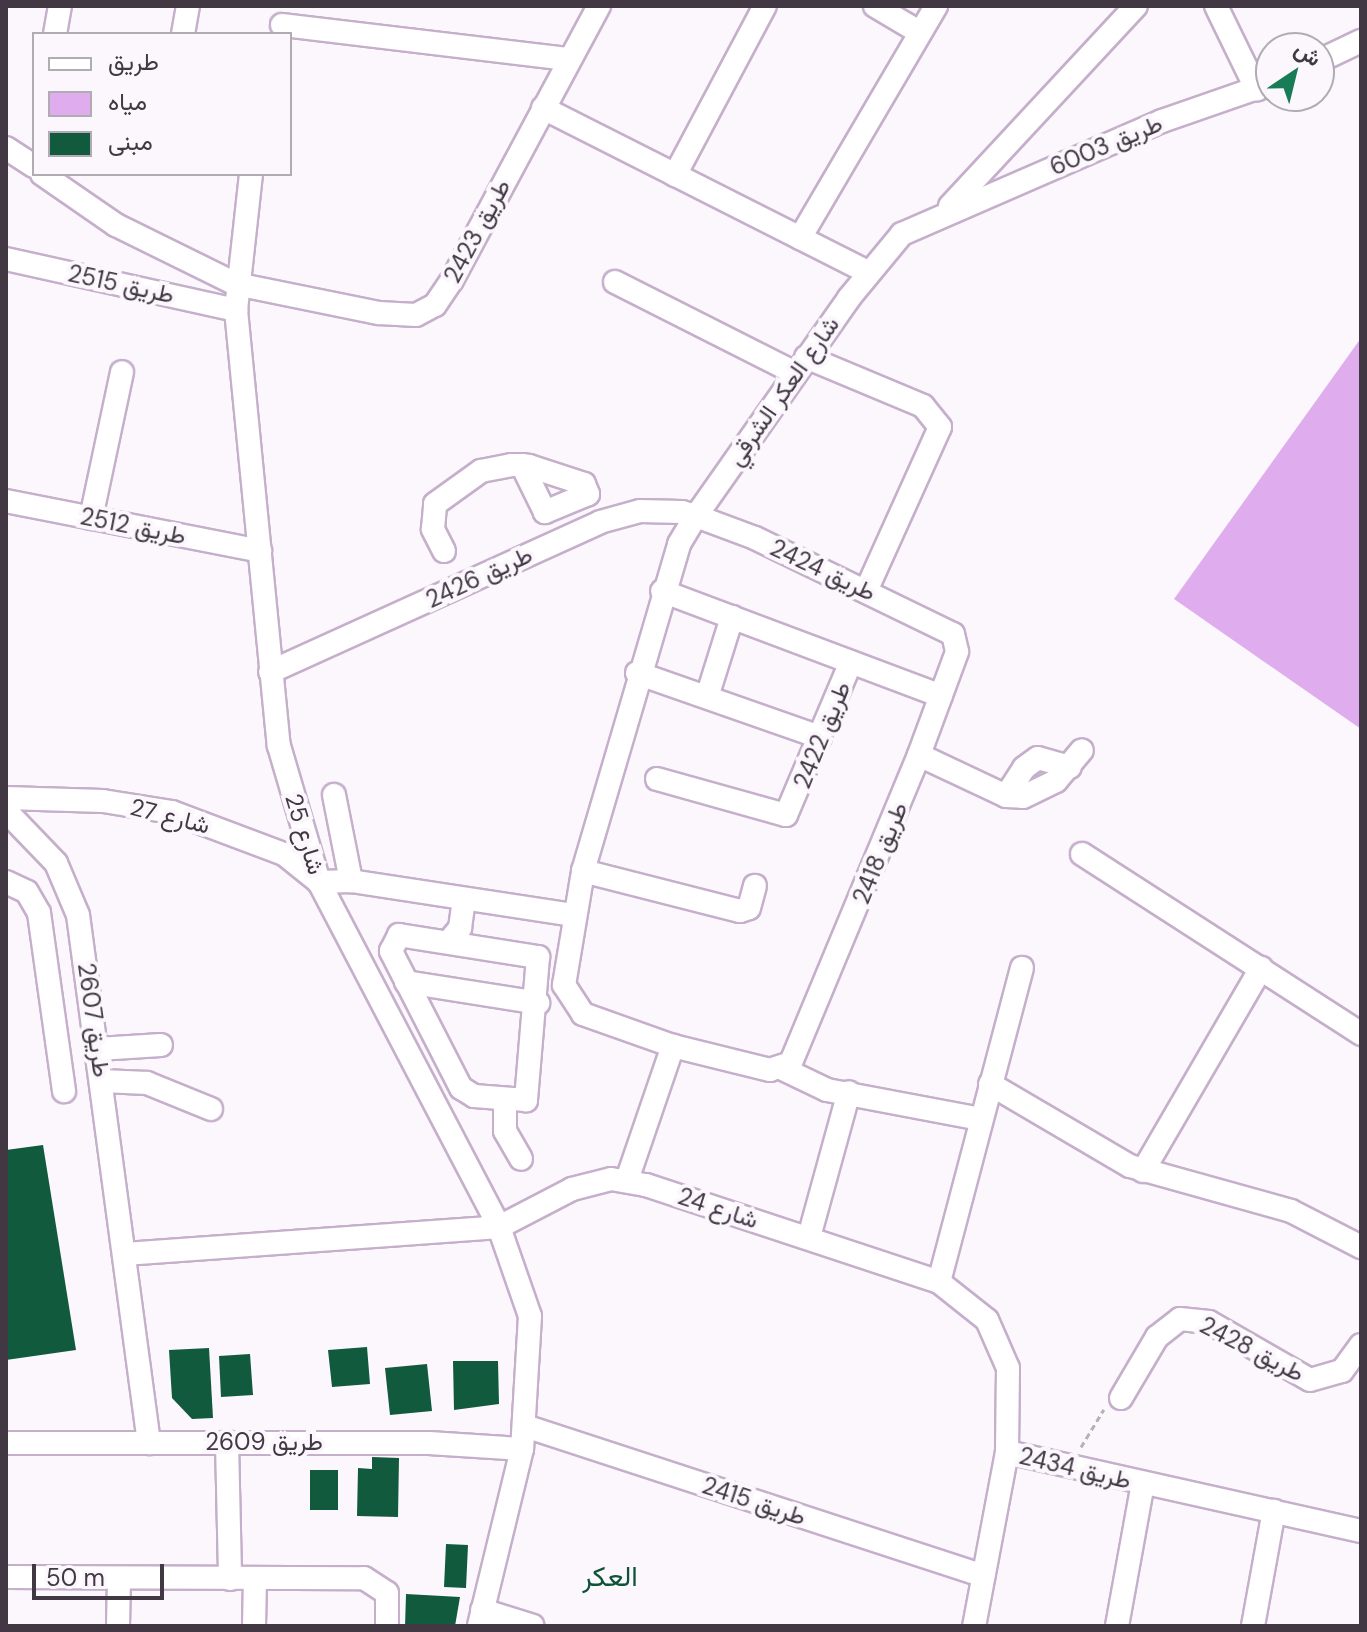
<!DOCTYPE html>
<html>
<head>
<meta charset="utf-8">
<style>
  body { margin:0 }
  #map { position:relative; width:1367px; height:1632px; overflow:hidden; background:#fcf7fd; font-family:"DM Sans",Vazirmatn,sans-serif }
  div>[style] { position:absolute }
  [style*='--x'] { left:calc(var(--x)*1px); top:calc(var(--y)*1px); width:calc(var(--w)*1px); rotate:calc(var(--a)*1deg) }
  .water>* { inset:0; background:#dfaced }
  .building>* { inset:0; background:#115a3d }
  .path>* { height:3px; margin-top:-1.5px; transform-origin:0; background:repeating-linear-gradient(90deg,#b7b0b9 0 6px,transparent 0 10px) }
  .roads { filter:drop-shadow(2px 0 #c5afcb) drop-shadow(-2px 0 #c5afcb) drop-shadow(0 2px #c5afcb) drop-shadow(0 -2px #c5afcb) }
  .minor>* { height:22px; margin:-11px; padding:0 11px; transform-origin:11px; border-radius:11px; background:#fff }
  span { translate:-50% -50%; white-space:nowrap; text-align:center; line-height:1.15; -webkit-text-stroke:8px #fcf7fd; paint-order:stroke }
  .street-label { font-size:24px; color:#413844 }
  .quarter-label { font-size:28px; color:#0e5338 }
  .frame { position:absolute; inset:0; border:8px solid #413844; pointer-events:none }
  .legend { position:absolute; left:32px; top:32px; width:260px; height:144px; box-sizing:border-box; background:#fcf7fd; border:2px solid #b1abb3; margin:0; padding:10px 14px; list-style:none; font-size:24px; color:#413844 }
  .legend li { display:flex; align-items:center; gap:16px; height:40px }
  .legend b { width:40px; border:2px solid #b1abb3 }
  .north { position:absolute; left:1255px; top:32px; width:80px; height:80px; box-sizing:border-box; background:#fcf7fd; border:2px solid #b1abb3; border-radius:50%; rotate:35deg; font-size:22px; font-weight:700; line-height:32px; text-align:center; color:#413844 }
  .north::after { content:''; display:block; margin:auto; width:28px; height:36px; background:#187d57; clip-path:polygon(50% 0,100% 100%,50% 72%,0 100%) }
  .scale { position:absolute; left:32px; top:1564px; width:132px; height:36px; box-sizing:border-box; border:4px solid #413844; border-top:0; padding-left:10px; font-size:24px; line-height:28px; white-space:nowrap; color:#413844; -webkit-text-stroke:6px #fcf7fd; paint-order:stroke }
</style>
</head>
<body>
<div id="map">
  <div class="water">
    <i style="clip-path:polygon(1361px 338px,1361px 729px,1174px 599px)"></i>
  </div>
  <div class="building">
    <i style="clip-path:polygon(43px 1145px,76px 1350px,6px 1360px,6px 1150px)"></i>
    <i style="clip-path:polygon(367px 1347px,370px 1384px,332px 1387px,328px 1350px)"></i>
    <i style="clip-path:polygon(209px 1348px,213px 1418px,192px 1419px,172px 1398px,169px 1350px)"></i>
    <i style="clip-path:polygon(250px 1354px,253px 1395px,221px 1397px,219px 1356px)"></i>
    <i style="clip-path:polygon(453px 1361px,498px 1361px,499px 1404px,454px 1410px)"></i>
    <i style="clip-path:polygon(427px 1364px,432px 1411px,390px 1415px,385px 1368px)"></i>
    <i style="clip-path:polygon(372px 1457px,399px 1458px,398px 1517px,357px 1516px,358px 1468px,372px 1469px)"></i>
    <i style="clip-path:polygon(310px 1470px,338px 1470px,338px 1510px,310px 1510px)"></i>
    <i style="clip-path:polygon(446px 1544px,468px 1545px,466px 1588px,444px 1587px)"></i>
    <i style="clip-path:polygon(406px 1594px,460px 1597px,455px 1626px,405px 1626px)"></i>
  </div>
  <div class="path">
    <i style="--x:1081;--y:1447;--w:44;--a:-58.8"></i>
  </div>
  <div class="roads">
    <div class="minor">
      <i style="--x:875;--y:6;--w:51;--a:30.6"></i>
      <i style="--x:1216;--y:6;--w:93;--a:64"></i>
      <i style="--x:282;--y:25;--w:289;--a:6.8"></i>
      <i style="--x:55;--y:34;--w:28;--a:-80"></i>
      <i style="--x:183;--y:34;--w:28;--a:-80"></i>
      <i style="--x:1319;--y:61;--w:47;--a:-25.5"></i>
      <i style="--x:543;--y:108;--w:364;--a:26.8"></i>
      <i style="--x:6;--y:148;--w:33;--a:33"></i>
      <i style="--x:42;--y:174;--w:90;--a:34.6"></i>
      <i style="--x:116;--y:225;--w:134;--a:26.2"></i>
      <i style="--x:236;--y:284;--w:146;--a:11.5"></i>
      <i style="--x:379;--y:313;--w:37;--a:3"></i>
      <i style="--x:416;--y:315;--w:21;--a:-28"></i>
      <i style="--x:435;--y:305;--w:30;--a:-56"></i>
      <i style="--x:452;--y:280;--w:311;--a:-61.8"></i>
      <i style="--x:251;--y:174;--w:137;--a:96.3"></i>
      <i style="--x:236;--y:310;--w:438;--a:84.4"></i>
      <i style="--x:279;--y:746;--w:142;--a:73.6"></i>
      <i style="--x:319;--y:882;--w:389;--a:62.4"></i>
      <i style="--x:499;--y:1227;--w:94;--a:70.8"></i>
      <i style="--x:530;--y:1316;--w:133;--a:93.4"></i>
      <i style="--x:522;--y:1449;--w:182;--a:103.7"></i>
      <i style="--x:675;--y:175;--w:191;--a:-62"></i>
      <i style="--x:950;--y:206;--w:273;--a:-47.1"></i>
      <i style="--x:800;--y:238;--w:269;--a:-59.6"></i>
      <i style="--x:6;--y:259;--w:236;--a:12.5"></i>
      <i style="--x:615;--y:282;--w:202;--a:26.8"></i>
      <i style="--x:806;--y:357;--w:127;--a:22.7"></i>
      <i style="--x:923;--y:406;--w:27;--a:51"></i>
      <i style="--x:940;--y:427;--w:178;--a:114.3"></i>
      <i style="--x:6;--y:501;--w:259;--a:11.1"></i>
      <i style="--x:91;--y:518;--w:149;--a:-78"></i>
      <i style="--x:444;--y:551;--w:25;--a:-117"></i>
      <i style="--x:433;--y:529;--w:25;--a:-85"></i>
      <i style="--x:435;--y:504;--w:57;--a:-35.7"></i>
      <i style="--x:481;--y:471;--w:32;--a:-11"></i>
      <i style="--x:512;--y:465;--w:10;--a:0"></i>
      <i style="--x:522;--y:465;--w:7;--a:8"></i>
      <i style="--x:529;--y:466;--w:58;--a:18.1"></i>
      <i style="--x:584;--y:484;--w:11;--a:68"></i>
      <i style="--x:588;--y:494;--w:47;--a:157.3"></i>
      <i style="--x:545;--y:512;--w:52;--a:-116.1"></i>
      <i style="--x:662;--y:591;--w:298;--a:20.6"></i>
      <i style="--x:270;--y:672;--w:362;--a:-24.4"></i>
      <i style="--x:600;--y:522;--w:41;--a:-15.4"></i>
      <i style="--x:640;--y:511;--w:42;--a:1.4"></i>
      <i style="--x:682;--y:512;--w:15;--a:16"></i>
      <i style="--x:696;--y:516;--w:63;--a:20.4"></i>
      <i style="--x:755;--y:538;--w:220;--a:25.9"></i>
      <i style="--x:953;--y:634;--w:18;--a:77"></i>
      <i style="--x:957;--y:652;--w:110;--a:110.3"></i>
      <i style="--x:919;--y:755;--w:334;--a:112.6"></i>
      <i style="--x:791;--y:1063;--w:22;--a:162"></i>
      <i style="--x:770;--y:1070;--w:100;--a:-166.1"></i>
      <i style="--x:673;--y:1046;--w:96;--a:-160.4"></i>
      <i style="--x:583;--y:1014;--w:35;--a:-123"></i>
      <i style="--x:564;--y:985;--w:116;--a:-80.5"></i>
      <i style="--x:583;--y:871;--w:341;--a:-73.6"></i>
      <i style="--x:679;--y:544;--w:33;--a:-59"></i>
      <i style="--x:696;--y:516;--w:266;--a:-54.9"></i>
      <i style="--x:849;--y:298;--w:83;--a:-50.4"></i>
      <i style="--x:902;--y:234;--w:283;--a:-23.5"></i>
      <i style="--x:1162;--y:121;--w:115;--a:-19.2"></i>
      <i style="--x:637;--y:673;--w:194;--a:19.3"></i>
      <i style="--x:707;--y:697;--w:84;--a:-72.6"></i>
      <i style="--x:919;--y:755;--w:96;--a:25.2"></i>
      <i style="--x:1006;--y:796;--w:17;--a:3"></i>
      <i style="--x:1023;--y:797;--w:37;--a:-26"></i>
      <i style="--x:1056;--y:781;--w:40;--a:-50"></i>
      <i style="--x:657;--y:779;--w:134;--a:15.6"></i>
      <i style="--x:786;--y:815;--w:166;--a:-67"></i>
      <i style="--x:334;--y:795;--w:88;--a:78.8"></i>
      <i style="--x:1006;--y:796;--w:33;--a:-57"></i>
      <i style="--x:1024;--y:768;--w:17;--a:-36"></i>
      <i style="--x:1038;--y:758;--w:33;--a:16"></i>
      <i style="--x:6;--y:798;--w:97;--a:1.8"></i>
      <i style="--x:103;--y:801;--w:70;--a:9.1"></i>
      <i style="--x:172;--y:812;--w:120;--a:20.6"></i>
      <i style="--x:284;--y:854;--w:45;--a:38.7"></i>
      <i style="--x:319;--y:882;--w:32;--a:-2"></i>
      <i style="--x:351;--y:881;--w:224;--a:8.7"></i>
      <i style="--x:6;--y:811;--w:72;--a:46.1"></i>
      <i style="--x:56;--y:863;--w:56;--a:67.1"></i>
      <i style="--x:78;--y:915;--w:533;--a:82.34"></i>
      <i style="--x:1082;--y:854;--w:332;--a:32.8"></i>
      <i style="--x:583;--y:871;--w:162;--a:14.3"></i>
      <i style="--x:740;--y:911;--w:9;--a:-18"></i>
      <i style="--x:749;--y:908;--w:23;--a:-75"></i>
      <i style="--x:6;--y:882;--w:23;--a:25"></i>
      <i style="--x:27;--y:892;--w:24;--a:60"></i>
      <i style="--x:39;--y:913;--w:180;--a:82"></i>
      <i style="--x:399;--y:935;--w:141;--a:9"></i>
      <i style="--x:538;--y:957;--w:144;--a:94.8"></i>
      <i style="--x:526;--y:1100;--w:52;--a:-175.6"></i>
      <i style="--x:474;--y:1096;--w:15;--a:-148"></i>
      <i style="--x:461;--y:1088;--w:154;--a:-117.1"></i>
      <i style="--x:391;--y:951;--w:18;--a:-63"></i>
      <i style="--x:450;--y:940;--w:16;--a:-50"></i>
      <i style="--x:460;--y:928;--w:29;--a:-82"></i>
      <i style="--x:406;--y:982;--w:134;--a:9"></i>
      <i style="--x:98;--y:1049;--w:63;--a:-3.6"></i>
      <i style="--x:781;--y:1068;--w:51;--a:25.6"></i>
      <i style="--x:827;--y:1090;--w:157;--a:10.7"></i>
      <i style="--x:102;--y:1081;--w:45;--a:2.5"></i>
      <i style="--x:147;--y:1083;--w:69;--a:22.1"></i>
      <i style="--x:990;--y:1084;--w:162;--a:30.4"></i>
      <i style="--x:1130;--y:1166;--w:167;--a:15.6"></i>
      <i style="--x:1291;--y:1211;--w:79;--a:27.2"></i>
      <i style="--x:505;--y:1100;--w:31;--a:90"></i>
      <i style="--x:505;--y:1131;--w:32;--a:60"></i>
      <i style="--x:1143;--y:1171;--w:235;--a:-59.8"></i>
      <i style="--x:627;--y:1180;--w:142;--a:-71.1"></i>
      <i style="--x:809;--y:1237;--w:150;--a:-74.6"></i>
      <i style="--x:125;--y:1254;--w:375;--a:-4.1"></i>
      <i style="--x:499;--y:1227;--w:82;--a:-27.5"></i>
      <i style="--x:572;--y:1189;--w:40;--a:-14.4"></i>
      <i style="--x:611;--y:1179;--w:36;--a:10"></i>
      <i style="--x:646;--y:1185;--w:309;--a:18.3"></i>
      <i style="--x:939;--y:1282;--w:61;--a:38.4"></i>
      <i style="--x:987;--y:1320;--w:52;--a:66.4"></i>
      <i style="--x:1008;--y:1368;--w:84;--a:90.7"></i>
      <i style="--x:1007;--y:1452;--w:177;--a:100.7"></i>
      <i style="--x:939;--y:1282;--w:325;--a:-75.2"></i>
      <i style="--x:1121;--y:1398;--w:71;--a:-59.5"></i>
      <i style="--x:1157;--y:1337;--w:29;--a:-38"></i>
      <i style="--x:1180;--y:1319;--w:29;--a:6"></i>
      <i style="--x:1209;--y:1322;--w:116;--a:29.9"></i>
      <i style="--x:1310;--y:1380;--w:33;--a:-16"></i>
      <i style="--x:1342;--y:1371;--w:32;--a:-54"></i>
      <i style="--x:525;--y:1426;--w:482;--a:18.1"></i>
      <i style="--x:227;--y:1442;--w:137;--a:88.7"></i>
      <i style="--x:6;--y:1443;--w:423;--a:0"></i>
      <i style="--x:429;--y:1443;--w:93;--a:3.7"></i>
      <i style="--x:1007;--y:1452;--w:363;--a:12.6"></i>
      <i style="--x:6;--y:1577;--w:358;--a:0.2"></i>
      <i style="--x:364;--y:1578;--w:27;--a:33"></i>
      <i style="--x:387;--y:1593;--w:33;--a:90"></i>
      <i style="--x:482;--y:1610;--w:53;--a:17.4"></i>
      <i style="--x:118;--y:1626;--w:48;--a:-88.8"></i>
      <i style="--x:254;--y:1626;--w:47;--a:-88.8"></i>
      <i style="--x:1117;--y:1626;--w:145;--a:-79.7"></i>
      <i style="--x:1253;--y:1626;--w:117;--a:-79.7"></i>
    </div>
  </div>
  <div class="street-label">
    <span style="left:1106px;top:145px;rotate:-23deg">طريق 6003</span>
    <span style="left:477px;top:231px;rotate:-62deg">طريق 2423</span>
    <span style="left:121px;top:284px;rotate:12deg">طريق 2515</span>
    <span style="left:783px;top:391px;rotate:-55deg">شارع العكر الشرقي</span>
    <span style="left:133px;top:526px;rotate:11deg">طريق 2512</span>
    <span style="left:823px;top:570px;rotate:25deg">طريق 2424</span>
    <span style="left:479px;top:577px;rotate:-25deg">طريق 2426</span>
    <span style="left:822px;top:735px;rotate:-68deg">طريق 2422</span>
    <span style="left:170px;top:816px;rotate:14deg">شارع 27</span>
    <span style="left:305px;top:834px;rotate:73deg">شارع 25</span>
    <span style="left:880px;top:853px;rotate:-68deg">طريق 2418</span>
    <span style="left:94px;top:1020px;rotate:82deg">طريق 2607</span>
    <span style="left:718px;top:1208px;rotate:18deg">شارع 24</span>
    <span style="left:1252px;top:1349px;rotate:27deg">طريق 2428</span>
    <span style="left:264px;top:1442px">طريق 2609</span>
    <span style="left:1075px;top:1468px;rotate:13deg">طريق 2434</span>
    <span style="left:754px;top:1501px;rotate:18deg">طريق 2415</span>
  </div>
  <div class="quarter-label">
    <span style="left:610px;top:1577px">العكر</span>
  </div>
  <div class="frame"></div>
  <ul class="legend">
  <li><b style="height:10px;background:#fff"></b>طريق</li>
  <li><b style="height:22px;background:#dfaced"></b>مياه</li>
  <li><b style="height:22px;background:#115a3d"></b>مبنى</li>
  </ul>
  <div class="north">ش</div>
  <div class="scale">50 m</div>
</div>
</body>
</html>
